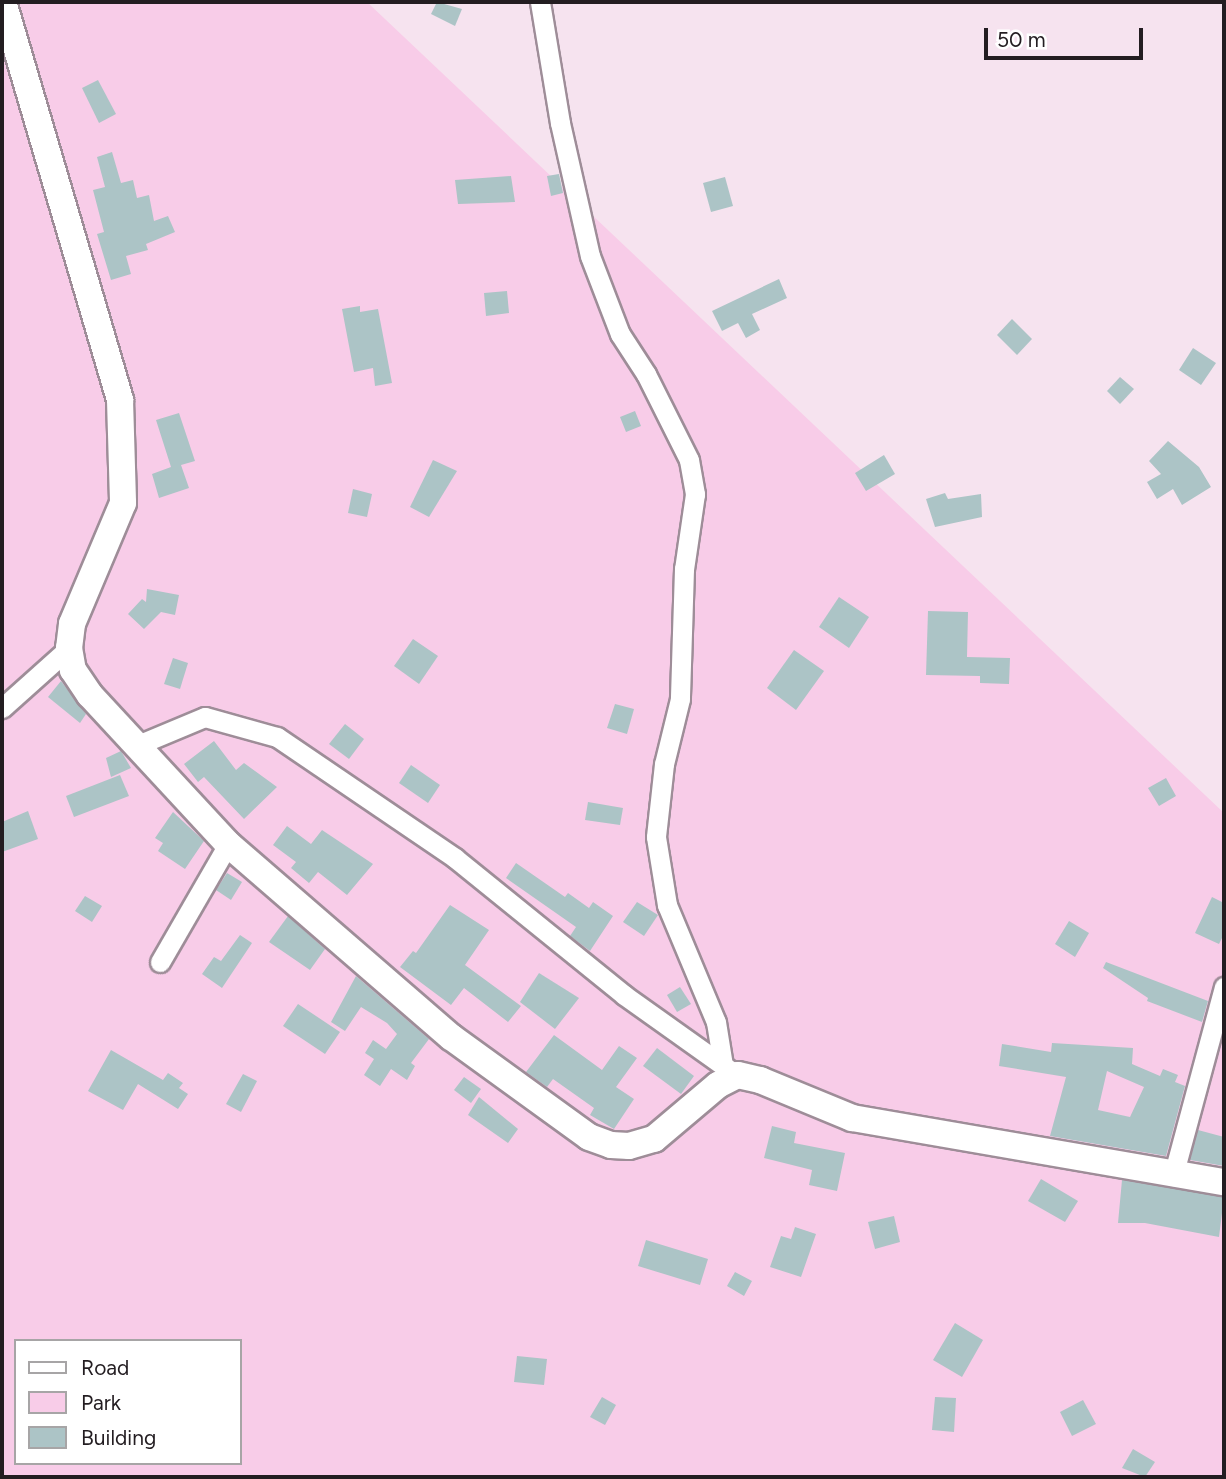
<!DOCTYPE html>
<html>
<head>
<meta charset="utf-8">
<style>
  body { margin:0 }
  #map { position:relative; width:1226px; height:1479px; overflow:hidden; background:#f6e3ef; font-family:Figtree,sans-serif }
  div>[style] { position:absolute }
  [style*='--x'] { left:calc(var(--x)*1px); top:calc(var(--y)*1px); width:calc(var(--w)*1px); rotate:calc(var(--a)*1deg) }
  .green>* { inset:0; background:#f8cce8 }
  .building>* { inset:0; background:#acc4c6 }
  .roads { filter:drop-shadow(2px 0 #9e8d98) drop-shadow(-2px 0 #9e8d98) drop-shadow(0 2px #9e8d98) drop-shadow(0 -2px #9e8d98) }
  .street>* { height:19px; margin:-9.5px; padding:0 9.5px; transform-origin:9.5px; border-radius:9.5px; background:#fff }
  .secondary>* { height:26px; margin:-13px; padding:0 13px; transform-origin:13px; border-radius:13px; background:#fff }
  span { translate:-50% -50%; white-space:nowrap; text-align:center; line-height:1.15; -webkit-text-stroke:5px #fff; paint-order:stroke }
  .frame { position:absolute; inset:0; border:4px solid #231d21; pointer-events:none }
  .legend { position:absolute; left:14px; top:1339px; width:228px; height:126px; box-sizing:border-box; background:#fff; border:2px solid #a7a5a6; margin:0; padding:9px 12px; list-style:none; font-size:21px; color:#231d21 }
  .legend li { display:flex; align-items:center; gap:14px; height:35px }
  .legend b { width:35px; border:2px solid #a7a5a6 }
  .scale { position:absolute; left:984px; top:28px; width:159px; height:32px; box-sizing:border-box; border:4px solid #231d21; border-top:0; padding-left:9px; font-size:21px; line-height:24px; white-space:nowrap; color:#231d21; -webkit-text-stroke:5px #fff; paint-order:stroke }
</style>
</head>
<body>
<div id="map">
  <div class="green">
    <i style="clip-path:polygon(evenodd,2px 2px,367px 2px,1224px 813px,1224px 1477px,2px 1477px,2px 2px,16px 1341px,240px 1341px,240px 1463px,16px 1463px,16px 1341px)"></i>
  </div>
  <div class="building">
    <i style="clip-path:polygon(437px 2px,462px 9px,455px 26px,431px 14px)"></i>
    <i style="clip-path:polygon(98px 80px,116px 114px,99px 123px,82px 88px)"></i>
    <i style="clip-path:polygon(112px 152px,121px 183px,133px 180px,137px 198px,149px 195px,154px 221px,168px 216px,175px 232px,146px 244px,148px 250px,126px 256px,131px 274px,111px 280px,97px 234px,104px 232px,93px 190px,105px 187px,97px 157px)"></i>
    <i style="clip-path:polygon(559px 174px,563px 193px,551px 196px,547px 176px)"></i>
    <i style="clip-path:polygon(511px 176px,515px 202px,458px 204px,455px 180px)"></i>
    <i style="clip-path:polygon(725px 177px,733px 206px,711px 212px,703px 183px)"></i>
    <i style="clip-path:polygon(779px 279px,787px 298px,752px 314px,760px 330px,746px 338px,738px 323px,722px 331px,712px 311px)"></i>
    <i style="clip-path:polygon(507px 291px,509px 313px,486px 316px,484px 293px)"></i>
    <i style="clip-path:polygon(360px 306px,360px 312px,378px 309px,392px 383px,375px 386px,373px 368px,354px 372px,342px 309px)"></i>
    <i style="clip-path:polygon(1012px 319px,1032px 339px,1017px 355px,997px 335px)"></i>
    <i style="clip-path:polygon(1193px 348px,1216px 363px,1201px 385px,1179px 370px)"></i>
    <i style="clip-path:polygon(1120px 377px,1134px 389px,1120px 404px,1107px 391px)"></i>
    <i style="clip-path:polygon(635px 411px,641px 426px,626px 432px,620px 417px)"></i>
    <i style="clip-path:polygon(179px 413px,195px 461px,181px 465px,189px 488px,159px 498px,152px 474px,171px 467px,156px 420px)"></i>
    <i style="clip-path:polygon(1168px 441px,1199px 467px,1211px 487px,1182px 505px,1173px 489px,1157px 499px,1147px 482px,1161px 474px,1149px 461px)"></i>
    <i style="clip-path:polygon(884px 455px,895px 474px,866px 491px,855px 473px)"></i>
    <i style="clip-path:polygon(433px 460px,457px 471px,429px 517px,410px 507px)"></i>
    <i style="clip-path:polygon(353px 489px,372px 494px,367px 517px,348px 513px)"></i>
    <i style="clip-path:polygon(945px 493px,948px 499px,981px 494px,982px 517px,935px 527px,926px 499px)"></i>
    <i style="clip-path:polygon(147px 589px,179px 595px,175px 615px,161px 612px,144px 629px,128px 614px,142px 599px,146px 602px)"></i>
    <i style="clip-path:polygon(839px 597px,869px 617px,849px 648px,819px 627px)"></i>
    <i style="clip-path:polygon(928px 611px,968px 612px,967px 657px,1010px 658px,1009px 684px,980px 683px,980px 676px,926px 675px)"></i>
    <i style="clip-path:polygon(413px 639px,438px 656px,419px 684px,394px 666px)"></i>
    <i style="clip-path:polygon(794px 650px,824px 671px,796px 710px,767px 688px)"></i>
    <i style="clip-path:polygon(173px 658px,188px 663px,180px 689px,164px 684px)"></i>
    <i style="clip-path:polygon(61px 681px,86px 714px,80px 723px,48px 697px)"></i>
    <i style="clip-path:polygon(615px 704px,634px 709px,627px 734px,607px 728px)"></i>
    <i style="clip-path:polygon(345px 724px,364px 739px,349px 759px,329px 744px)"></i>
    <i style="clip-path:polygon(214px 741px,236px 770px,244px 763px,277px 787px,244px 819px,204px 777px,198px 782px,184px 764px)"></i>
    <i style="clip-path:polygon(121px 751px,131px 768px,111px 777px,106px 758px)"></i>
    <i style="clip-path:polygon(411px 765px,440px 785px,428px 803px,399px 783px)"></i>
    <i style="clip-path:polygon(120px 775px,129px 796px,74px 817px,66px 796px)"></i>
    <i style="clip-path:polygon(1166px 778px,1176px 796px,1159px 806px,1148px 788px)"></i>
    <i style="clip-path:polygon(588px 802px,623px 808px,620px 825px,585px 820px)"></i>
    <i style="clip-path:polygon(28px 811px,38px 839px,2px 852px,2px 822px)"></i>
    <i style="clip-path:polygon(173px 812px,204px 841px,185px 869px,158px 851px,163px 843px,155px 838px)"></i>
    <i style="clip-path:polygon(287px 826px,311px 844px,322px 830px,373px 864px,347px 895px,318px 872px,309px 883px,291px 868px,296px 862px,273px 845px)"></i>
    <i style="clip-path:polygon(516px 863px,565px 897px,568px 893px,589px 908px,593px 902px,613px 916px,590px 951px,570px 936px,576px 927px,506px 878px)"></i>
    <i style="clip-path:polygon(227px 873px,242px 882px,231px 900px,216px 890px)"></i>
    <i style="clip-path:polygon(85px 896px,102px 906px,92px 922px,75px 911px)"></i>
    <i style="clip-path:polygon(1212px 897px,1224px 903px,1224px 934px,1219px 944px,1195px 933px)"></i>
    <i style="clip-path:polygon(637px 902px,658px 915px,644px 936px,623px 922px)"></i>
    <i style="clip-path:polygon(450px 905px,489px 930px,465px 965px,521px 1006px,508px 1022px,464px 988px,451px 1005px,400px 967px,413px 951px,416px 953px)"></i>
    <i style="clip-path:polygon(288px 916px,325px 949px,310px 970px,269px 942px)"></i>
    <i style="clip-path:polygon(1069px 921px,1089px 933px,1075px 957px,1055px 944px)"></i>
    <i style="clip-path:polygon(240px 935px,252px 943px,222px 988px,202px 974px,214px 957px,221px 961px)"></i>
    <i style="clip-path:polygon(1106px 962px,1208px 1001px,1202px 1022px,1147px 1001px,1148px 998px,1103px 968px)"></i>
    <i style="clip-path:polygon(539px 973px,579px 998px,555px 1029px,520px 1002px)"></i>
    <i style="clip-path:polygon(356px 976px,429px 1039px,411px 1063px,415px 1066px,407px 1080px,391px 1069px,380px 1086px,364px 1075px,374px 1059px,365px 1053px,373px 1040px,386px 1049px,397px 1034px,387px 1023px,361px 1007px,345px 1031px,331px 1022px)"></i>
    <i style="clip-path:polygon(680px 987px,691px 1004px,677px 1012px,667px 995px)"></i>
    <i style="clip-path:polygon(298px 1004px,340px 1032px,325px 1054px,283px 1026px)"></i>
    <i style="clip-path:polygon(554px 1035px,602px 1070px,619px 1046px,637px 1058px,616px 1087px,634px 1099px,614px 1129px,590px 1115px,594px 1108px,553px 1079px,547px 1087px,526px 1072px)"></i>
    <i style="clip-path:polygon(evenodd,1052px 1043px,1133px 1048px,1132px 1064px,1160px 1076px,1163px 1069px,1178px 1075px,1175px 1082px,1185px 1086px,1166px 1156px,1050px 1136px,1066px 1077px,999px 1066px,1002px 1044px,1051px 1052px,1052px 1043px,1107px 1071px,1144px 1087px,1130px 1117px,1098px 1110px,1107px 1071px)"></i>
    <i style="clip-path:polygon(657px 1048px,694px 1076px,681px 1094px,643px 1066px)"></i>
    <i style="clip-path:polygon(111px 1050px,163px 1080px,168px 1073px,183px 1083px,179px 1088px,188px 1094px,178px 1109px,138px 1084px,123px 1110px,88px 1091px)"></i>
    <i style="clip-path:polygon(243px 1074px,257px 1081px,241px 1112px,226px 1104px)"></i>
    <i style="clip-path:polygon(464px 1077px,481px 1089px,471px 1103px,454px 1090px)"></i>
    <i style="clip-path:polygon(479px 1097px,518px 1129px,508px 1143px,468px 1115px)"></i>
    <i style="clip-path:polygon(772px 1126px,796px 1132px,794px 1143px,845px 1153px,837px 1191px,809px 1185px,812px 1170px,764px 1158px)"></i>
    <i style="clip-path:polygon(1198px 1130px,1224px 1137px,1224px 1166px,1190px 1160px)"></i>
    <i style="clip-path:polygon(1041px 1179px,1078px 1201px,1065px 1222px,1028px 1201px)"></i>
    <i style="clip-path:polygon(1122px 1180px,1224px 1197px,1219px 1237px,1145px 1223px,1118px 1223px)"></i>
    <i style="clip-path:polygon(894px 1216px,900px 1242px,875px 1249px,868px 1222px)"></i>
    <i style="clip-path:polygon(795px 1227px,816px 1234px,801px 1277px,770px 1267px,781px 1236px,791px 1239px)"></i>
    <i style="clip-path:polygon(646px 1240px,708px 1259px,700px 1285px,638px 1266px)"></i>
    <i style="clip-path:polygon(735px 1272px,752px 1281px,744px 1296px,727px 1286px)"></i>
    <i style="clip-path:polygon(955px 1323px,983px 1340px,962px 1377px,933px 1360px)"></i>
    <i style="clip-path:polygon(517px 1356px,547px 1359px,544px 1385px,514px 1382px)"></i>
    <i style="clip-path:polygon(602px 1397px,616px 1405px,605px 1425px,590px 1417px)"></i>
    <i style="clip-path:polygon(935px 1397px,956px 1398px,954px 1432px,932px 1430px)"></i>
    <i style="clip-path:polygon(1083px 1400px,1096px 1424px,1072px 1436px,1060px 1412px)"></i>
    <i style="clip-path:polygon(1133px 1449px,1155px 1462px,1145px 1477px,1122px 1468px)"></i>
  </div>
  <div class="roads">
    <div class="street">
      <i style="--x:540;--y:2;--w:123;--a:80.6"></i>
      <i style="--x:560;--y:123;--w:136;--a:77.3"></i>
      <i style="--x:590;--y:256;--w:84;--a:69"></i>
      <i style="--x:620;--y:334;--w:48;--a:57"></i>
      <i style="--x:646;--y:374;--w:96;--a:63.4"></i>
      <i style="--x:689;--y:460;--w:35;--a:80"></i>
      <i style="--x:695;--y:494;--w:76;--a:98.3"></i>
      <i style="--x:684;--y:569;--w:130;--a:91.8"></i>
      <i style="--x:680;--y:699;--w:67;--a:103.8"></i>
      <i style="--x:664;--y:764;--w:73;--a:96.3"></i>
      <i style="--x:656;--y:837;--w:69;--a:80.8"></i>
      <i style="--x:667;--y:905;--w:127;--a:67.3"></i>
      <i style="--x:716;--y:1022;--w:44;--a:80.8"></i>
      <i style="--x:2;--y:708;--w:90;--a:-41.8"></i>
      <i style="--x:140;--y:744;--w:70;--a:-22.6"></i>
      <i style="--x:205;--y:717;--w:75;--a:15.5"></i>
      <i style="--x:277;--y:737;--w:215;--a:34.2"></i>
      <i style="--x:455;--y:858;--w:218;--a:39"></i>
      <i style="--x:624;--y:995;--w:128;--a:35.4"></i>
      <i style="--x:160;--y:962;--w:136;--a:-60"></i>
      <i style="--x:1173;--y:1176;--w:196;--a:-74.9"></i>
    </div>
    <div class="secondary">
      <i style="--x:3;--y:2;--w:415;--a:73.6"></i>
      <i style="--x:120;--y:400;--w:103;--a:88.3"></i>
      <i style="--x:123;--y:503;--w:131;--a:112.9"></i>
      <i style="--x:72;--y:624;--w:24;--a:97"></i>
      <i style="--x:69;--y:648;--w:22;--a:80"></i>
      <i style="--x:73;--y:670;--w:30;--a:56"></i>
      <i style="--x:90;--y:695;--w:203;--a:47.2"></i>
      <i style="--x:228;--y:844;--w:295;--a:40.9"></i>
      <i style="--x:451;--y:1037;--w:170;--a:35.9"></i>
      <i style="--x:589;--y:1137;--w:23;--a:20"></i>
      <i style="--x:611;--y:1145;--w:18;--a:3"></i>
      <i style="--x:629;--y:1146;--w:26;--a:-16"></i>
      <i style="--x:654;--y:1139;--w:84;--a:-40.2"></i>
      <i style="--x:718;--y:1085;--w:22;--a:-27"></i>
      <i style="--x:738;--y:1075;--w:23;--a:13"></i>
      <i style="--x:760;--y:1080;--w:100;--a:22.4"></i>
      <i style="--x:852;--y:1118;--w:377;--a:9.8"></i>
    </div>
  </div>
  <div class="frame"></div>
  <ul class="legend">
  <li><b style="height:9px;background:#fff"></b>Road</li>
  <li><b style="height:19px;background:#f8cce8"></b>Park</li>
  <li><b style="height:19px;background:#acc4c6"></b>Building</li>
  </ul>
  <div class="scale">50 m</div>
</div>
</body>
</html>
